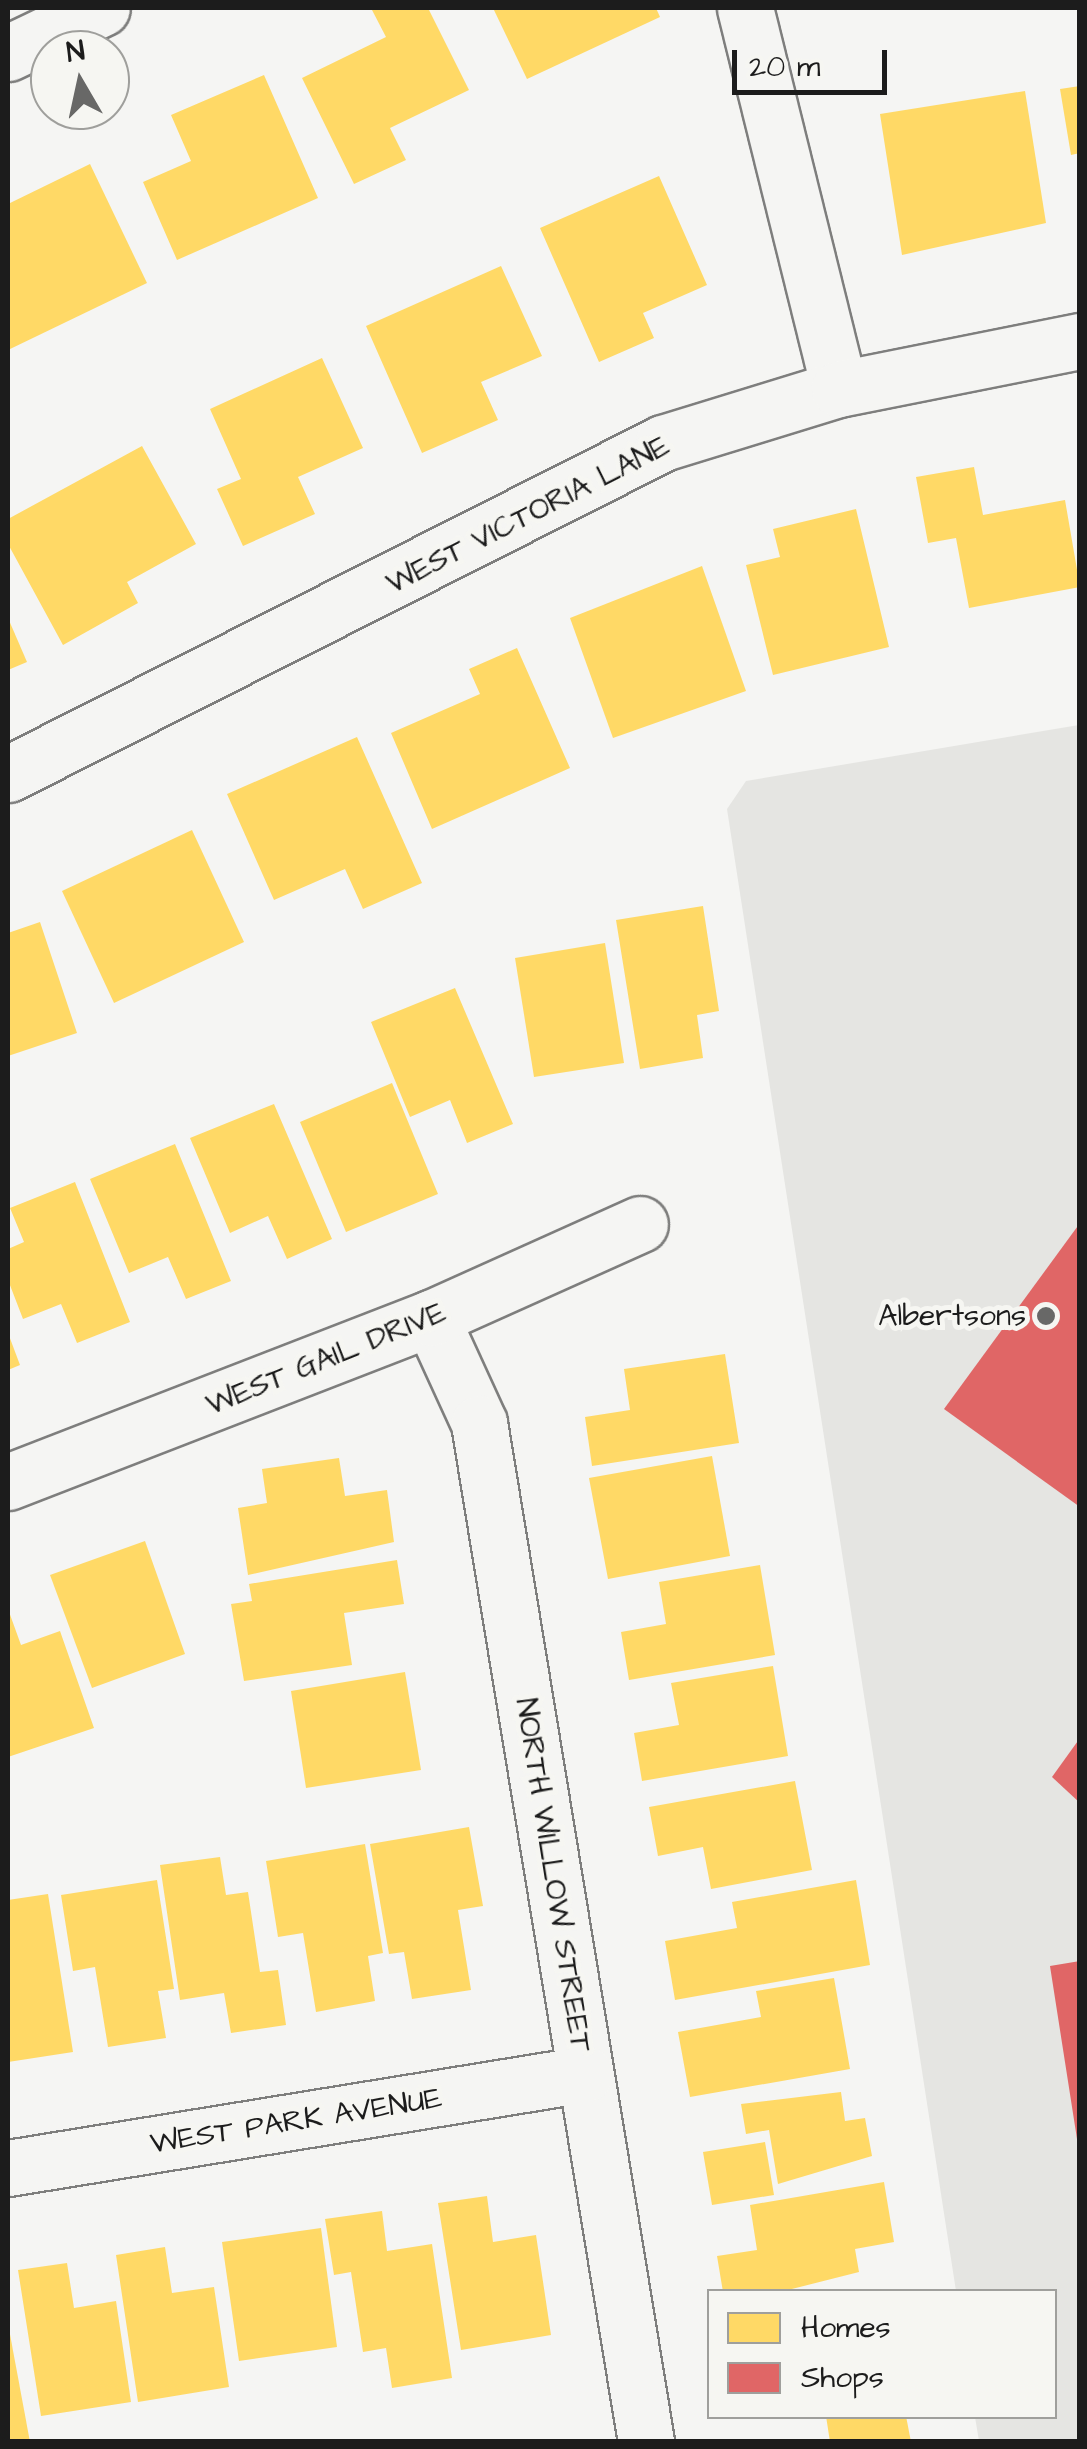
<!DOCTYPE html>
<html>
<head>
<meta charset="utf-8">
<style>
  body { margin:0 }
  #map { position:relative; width:1087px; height:2449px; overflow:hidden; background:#f5f5f3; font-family:"Architects Daughter",sans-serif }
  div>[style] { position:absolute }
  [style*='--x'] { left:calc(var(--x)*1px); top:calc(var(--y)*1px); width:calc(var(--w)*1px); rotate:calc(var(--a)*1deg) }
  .built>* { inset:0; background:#e5e5e2 }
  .homes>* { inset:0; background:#ffd966 }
  .shops>* { inset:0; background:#e06666 }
  .roads { filter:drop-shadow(2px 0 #7e7e7d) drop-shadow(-2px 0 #7e7e7d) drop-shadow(0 2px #7e7e7d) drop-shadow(0 -2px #7e7e7d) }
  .minor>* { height:55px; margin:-27.5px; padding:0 27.5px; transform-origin:27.5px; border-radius:27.5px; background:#f5f5f3 }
  .dots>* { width:28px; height:28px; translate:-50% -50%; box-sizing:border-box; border:5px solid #f6f6f2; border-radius:50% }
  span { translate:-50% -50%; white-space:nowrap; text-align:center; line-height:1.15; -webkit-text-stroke:10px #f6f6f2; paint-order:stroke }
  .street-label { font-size:30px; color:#1c1c1c }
  .poi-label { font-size:30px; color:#1c1c1c }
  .right { translate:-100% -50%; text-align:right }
  .frame { position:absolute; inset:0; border:10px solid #1c1c1c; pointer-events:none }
  .legend { position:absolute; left:707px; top:2289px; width:350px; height:130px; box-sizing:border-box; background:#f6f6f2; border:2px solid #9f9f9c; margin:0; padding:12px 18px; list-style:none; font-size:30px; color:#1c1c1c }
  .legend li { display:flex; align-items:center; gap:20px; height:50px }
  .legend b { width:50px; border:2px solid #9f9f9c }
  .north { position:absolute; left:30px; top:30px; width:100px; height:100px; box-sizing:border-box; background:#f6f6f2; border:2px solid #9f9f9c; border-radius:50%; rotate:351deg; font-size:28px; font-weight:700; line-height:40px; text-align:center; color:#1c1c1c }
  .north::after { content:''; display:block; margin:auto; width:35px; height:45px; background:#686867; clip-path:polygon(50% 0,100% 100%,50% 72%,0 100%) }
  .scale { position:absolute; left:732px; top:50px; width:155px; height:45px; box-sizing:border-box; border:5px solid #1c1c1c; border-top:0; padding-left:12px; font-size:30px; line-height:35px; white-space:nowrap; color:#1c1c1c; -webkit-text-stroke:8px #f6f6f2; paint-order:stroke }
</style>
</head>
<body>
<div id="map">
  <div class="built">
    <i style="clip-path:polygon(1079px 725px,1079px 2441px,979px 2441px,975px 2417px,1054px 2416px,1054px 2292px,956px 2291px,727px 809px,746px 781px)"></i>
  </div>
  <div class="homes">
    <i style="clip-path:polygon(428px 8px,469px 90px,390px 128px,406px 160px,354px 184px,302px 78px,386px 37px,372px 10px)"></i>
    <i style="clip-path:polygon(493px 8px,656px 8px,660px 17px,527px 79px)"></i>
    <i style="clip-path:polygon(264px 75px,318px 198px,177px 260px,143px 182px,191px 161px,171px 115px)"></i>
    <i style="clip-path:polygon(1080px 86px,1080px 153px,1071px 155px,1060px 89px)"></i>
    <i style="clip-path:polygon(1025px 91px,1046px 223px,902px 255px,880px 114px)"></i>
    <i style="clip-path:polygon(90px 164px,147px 283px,8px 350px,8px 204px)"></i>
    <i style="clip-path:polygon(659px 176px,707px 285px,643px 313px,654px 338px,599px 362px,540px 228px)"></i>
    <i style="clip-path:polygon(501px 266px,542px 356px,481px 382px,498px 420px,422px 453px,366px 326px)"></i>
    <i style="clip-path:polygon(322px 358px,363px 448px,298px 477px,315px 514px,243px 546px,217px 489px,241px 479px,210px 409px)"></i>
    <i style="clip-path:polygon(142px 446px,196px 544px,127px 582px,138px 603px,63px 645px,8px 544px,8px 519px)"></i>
    <i style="clip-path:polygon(974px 467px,983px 515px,1065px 500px,1080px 587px,969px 608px,956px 538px,928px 543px,916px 477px)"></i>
    <i style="clip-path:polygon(856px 509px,889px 647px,773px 675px,746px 565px,780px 557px,773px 529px)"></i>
    <i style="clip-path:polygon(702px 566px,746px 691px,613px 738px,570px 618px)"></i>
    <i style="clip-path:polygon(8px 618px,27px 662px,8px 670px)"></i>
    <i style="clip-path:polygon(517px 648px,570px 768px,432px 829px,391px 733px,480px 694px,469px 669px)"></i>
    <i style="clip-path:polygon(357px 737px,422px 883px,363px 909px,345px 869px,274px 900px,227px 794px)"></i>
    <i style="clip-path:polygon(192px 830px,244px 942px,114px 1003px,62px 891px)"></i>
    <i style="clip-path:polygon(703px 906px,719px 1011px,697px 1015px,703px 1058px,640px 1069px,616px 920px)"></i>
    <i style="clip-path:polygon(40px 922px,77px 1033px,8px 1056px,8px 933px)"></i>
    <i style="clip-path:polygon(605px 943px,624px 1063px,534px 1077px,515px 958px)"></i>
    <i style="clip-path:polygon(455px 988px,513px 1124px,467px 1143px,450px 1100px,410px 1117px,371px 1022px)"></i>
    <i style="clip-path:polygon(392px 1083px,438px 1194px,346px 1232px,300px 1122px)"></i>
    <i style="clip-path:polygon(274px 1104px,332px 1239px,287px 1259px,268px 1216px,230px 1233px,190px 1138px)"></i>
    <i style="clip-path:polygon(175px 1144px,231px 1281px,186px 1299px,168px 1257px,129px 1273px,90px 1179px)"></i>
    <i style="clip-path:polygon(75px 1182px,130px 1322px,77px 1343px,61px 1304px,23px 1319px,8px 1280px,8px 1249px,24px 1242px,10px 1208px)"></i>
    <i style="clip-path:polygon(8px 1333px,20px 1365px,8px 1370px)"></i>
    <i style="clip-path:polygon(725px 1354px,739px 1443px,592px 1466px,585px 1417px,630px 1410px,624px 1369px)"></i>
    <i style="clip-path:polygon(712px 1456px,730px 1556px,608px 1579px,589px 1478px)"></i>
    <i style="clip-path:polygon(339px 1458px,345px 1496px,387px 1490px,394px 1542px,248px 1575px,238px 1508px,267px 1503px,262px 1469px)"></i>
    <i style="clip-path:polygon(145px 1541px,185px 1654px,92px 1688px,50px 1575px)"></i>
    <i style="clip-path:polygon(397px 1560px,404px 1604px,344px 1613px,352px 1665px,244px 1681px,231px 1604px,252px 1601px,249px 1584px)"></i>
    <i style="clip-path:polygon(760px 1565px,775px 1655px,629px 1680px,621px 1632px,666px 1624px,659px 1582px)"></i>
    <i style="clip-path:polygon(8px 1609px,21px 1645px,60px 1631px,94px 1728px,8px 1757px)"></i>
    <i style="clip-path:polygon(773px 1666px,788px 1756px,642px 1781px,634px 1733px,679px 1725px,671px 1683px)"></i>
    <i style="clip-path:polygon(405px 1672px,421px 1770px,306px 1788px,291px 1691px)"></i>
    <i style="clip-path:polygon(795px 1781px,812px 1870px,711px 1889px,703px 1847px,658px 1856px,649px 1807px)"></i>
    <i style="clip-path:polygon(469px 1827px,483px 1906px,458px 1910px,471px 1990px,412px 1999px,404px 1952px,389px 1954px,370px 1844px)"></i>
    <i style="clip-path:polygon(365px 1844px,383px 1953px,368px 1956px,375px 2001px,316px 2012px,303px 1933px,278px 1937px,266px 1861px)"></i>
    <i style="clip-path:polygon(220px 1857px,226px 1895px,248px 1892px,260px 1972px,278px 1970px,286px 2025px,231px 2033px,224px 1993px,180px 2000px,160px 1865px)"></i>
    <i style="clip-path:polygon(157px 1880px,174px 1989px,158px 1991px,166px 2038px,108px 2047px,95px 1967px,73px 1971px,61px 1895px)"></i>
    <i style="clip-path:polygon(856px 1880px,870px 1965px,675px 2000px,665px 1941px,737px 1928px,732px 1902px)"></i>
    <i style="clip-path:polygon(48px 1894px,73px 2052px,8px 2062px,8px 1900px)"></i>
    <i style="clip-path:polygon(834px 1978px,850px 2069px,690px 2097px,678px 2032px,761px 2017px,756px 1991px)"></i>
    <i style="clip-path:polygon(841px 2092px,845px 2121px,865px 2118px,872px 2156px,778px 2184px,769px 2130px,746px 2134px,741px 2104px)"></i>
    <i style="clip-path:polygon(765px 2142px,774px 2195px,712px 2205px,703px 2152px)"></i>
    <i style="clip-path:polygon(884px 2182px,894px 2242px,855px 2249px,859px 2272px,780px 2292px,723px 2292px,717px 2256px,757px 2250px,750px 2205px)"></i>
    <i style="clip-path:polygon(487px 2196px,493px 2242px,536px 2235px,551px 2335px,461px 2350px,438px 2203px)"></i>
    <i style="clip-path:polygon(382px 2211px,387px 2251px,432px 2244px,452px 2378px,392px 2388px,386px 2348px,363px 2352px,351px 2272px,334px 2275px,325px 2219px)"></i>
    <i style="clip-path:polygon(321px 2228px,337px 2347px,239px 2361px,222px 2242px)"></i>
    <i style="clip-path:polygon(165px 2247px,172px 2293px,214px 2287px,229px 2387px,138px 2402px,116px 2255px)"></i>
    <i style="clip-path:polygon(67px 2263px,74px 2308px,116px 2301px,131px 2402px,41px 2416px,18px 2270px)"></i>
    <i style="clip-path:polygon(9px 2329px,30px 2442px,8px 2442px)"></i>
    <i style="clip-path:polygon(826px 2416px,906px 2416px,911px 2442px,830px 2442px)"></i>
  </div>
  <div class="shops">
    <i style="clip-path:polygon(1080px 1223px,1080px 1507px,944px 1409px)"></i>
    <i style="clip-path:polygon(1080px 1738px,1080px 1803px,1052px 1777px)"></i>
    <i style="clip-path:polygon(1080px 1961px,1080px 2139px,1077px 2139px,1050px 1966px)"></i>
  </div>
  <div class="roads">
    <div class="minor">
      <i style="--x:745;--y:8;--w:392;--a:76.1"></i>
      <i style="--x:8;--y:53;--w:104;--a:-25.6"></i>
      <i style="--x:8;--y:774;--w:734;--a:-26.81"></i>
      <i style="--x:663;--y:443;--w:184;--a:-17.1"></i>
      <i style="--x:839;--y:389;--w:246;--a:-11.3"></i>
      <i style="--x:431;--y:1318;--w:115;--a:65.4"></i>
      <i style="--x:479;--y:1423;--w:1033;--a:80.69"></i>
      <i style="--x:8;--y:1482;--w:454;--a:-21.2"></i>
      <i style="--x:431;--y:1318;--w:229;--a:-24.2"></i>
      <i style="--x:8;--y:2168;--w:585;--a:-9.25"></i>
    </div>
  </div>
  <div class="dots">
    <i style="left:1046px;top:1316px;background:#686867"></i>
  </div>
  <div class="street-label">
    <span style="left:528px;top:515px;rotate:-27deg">WEST VICTORIA LANE</span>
    <span style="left:326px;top:1359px;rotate:-22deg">WEST GAIL DRIVE</span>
    <span style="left:553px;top:1875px;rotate:81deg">NORTH WILLOW STREET</span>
    <span style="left:296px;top:2121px;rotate:-9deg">WEST PARK AVENUE</span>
  </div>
  <div class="poi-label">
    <span class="right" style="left:1026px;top:1316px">Albertsons</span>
  </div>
  <div class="frame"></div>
  <ul class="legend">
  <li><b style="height:28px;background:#ffd966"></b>Homes</li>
  <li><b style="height:28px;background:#e06666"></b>Shops</li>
  </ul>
  <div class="north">N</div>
  <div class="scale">20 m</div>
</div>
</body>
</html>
